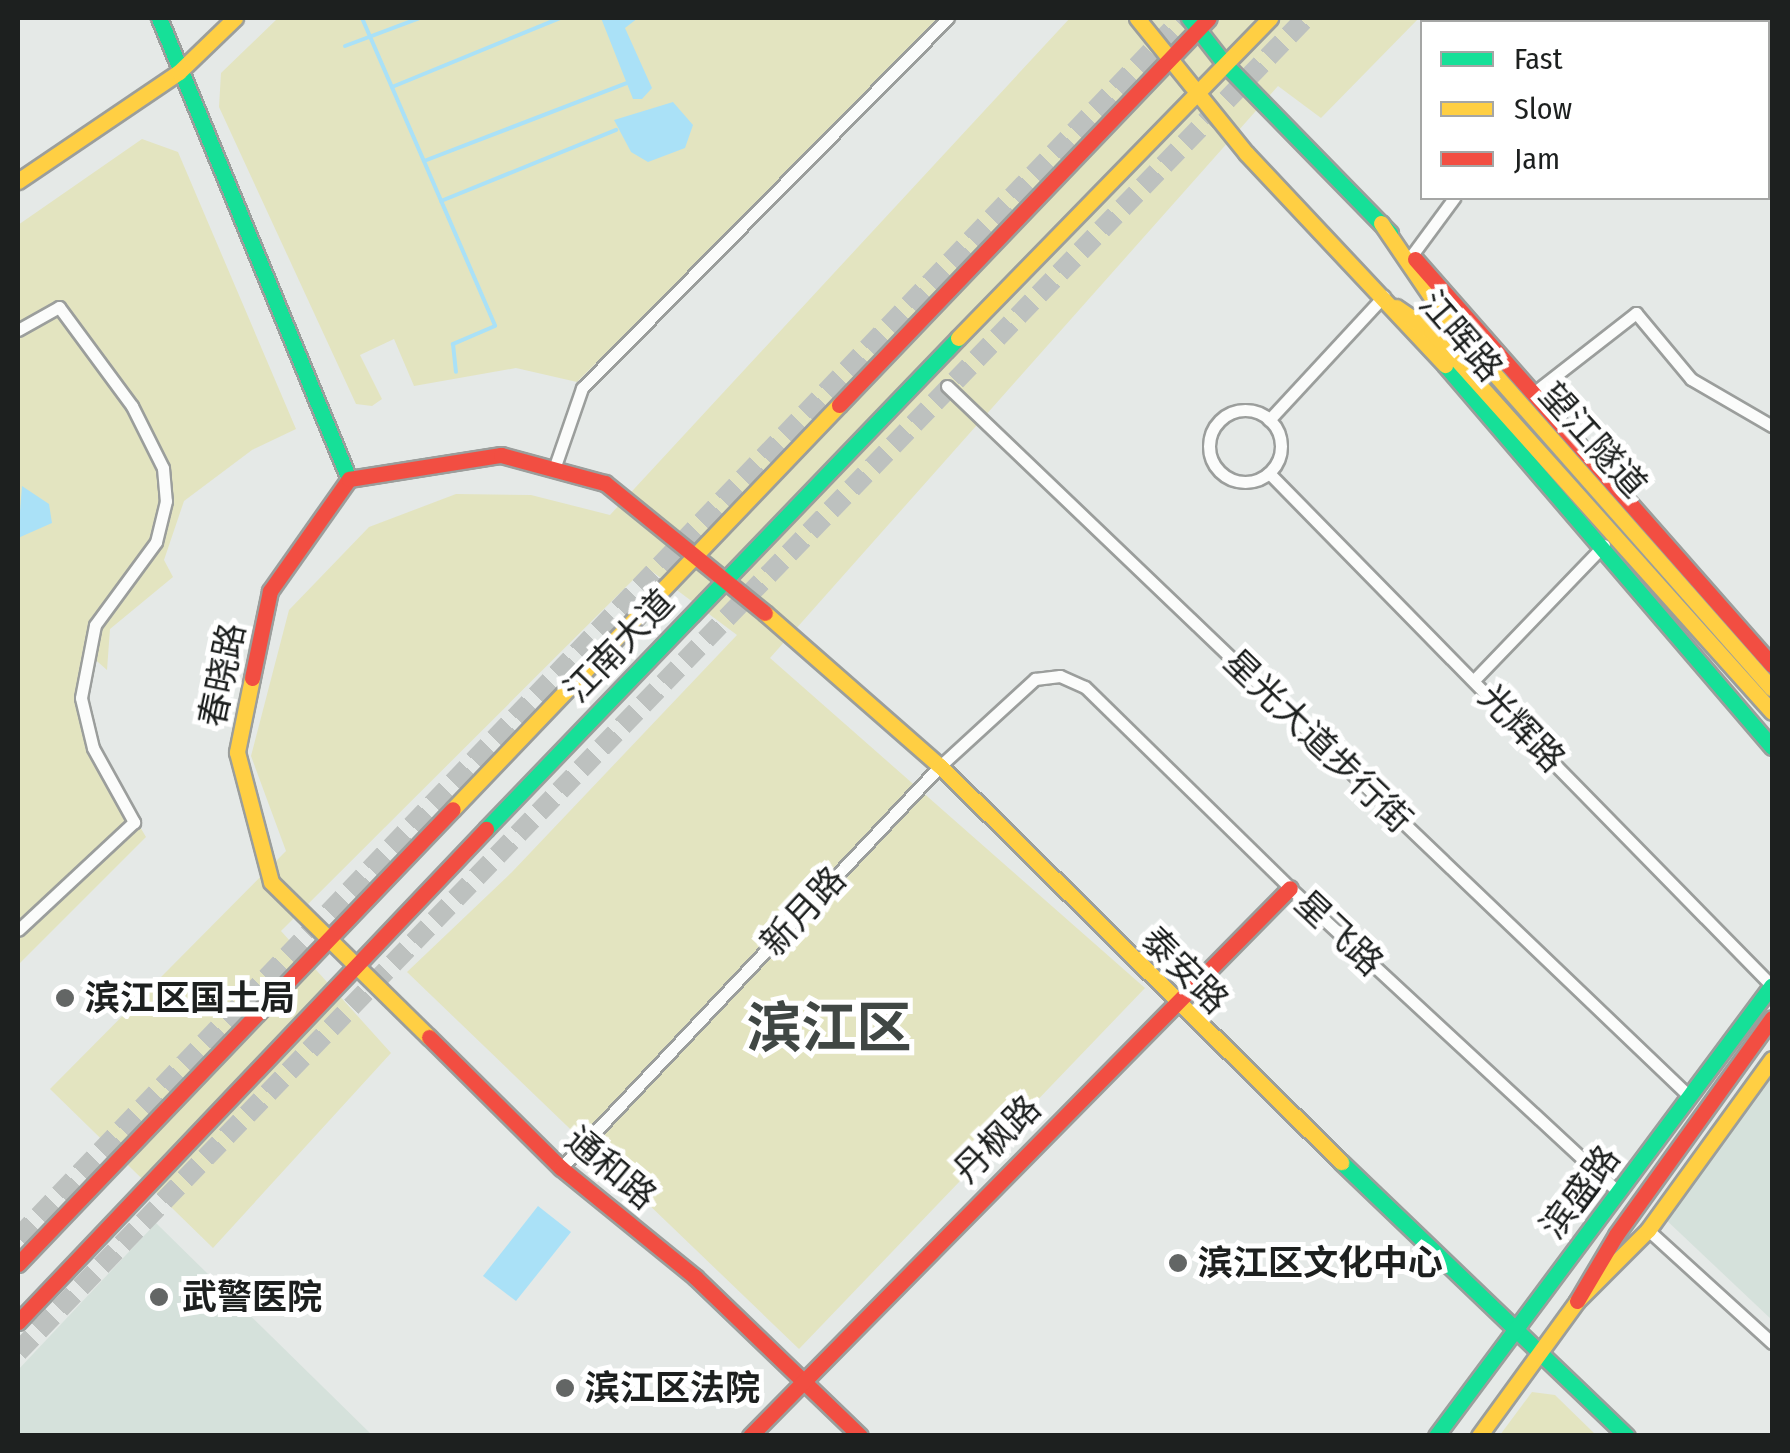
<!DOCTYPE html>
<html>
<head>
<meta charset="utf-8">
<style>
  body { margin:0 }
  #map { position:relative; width:1790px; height:1453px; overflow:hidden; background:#e5e9e7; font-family:"Fira Sans Condensed","Noto Sans SC",sans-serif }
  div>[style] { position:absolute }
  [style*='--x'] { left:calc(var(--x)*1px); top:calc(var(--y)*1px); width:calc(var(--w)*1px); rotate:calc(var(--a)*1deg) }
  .built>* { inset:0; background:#d5e1db }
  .green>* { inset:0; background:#e3e4c0 }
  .water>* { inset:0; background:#aae1f7 }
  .stream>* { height:4px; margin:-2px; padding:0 2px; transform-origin:2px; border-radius:2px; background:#aae1f7 }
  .highway-tunnel>* { height:20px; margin-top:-10px; transform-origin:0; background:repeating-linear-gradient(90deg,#bdc1bf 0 20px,transparent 0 30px) }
  .roads { filter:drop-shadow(2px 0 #9b9e9c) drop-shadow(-2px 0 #9b9e9c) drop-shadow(0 2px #9b9e9c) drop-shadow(0 -2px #9b9e9c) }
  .street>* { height:11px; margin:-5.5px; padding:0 5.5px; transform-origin:5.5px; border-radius:5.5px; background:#fbfcfb }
  .street>.ring { margin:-5.5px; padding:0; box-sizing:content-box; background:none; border:11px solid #fbfcfb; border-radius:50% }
  .fast>* { height:15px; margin:-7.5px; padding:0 7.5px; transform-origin:7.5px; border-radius:7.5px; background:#16e098 }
  .slow>* { height:15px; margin:-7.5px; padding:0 7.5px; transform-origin:7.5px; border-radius:7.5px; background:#ffcf43 }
  .jam>* { height:15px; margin:-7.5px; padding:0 7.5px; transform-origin:7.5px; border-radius:7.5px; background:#f24e42 }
  .dots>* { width:28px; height:28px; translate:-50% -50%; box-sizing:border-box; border:5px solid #fff; border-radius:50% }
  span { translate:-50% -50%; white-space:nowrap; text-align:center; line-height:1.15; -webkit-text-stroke:10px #fff; paint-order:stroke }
  .street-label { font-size:35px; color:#1d201f }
  .poi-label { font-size:35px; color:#1d201f; font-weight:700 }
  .left { translate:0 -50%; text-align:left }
  .town-label { font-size:55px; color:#404744; font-weight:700 }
  .frame { position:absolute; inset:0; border:20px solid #1d201f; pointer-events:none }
  .legend { position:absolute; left:1420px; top:20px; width:350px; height:180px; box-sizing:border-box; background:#fff; border:2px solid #a5a6a5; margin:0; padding:12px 18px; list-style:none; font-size:30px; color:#1d201f }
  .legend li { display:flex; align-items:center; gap:20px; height:50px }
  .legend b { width:50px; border:2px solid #a5a6a5 }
</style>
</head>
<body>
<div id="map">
  <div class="built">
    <i style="clip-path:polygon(1772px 1076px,1772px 1320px,1663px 1217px)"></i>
    <i style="clip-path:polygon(156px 1223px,372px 1435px,18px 1435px,18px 1370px)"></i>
  </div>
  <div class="green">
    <i style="clip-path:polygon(278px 18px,943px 18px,577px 382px,516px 368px,414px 386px,394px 339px,360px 355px,382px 399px,372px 406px,356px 404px,219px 107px,221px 73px)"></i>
    <i style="clip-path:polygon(1070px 18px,1419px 18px,1321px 118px,1278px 86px,770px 658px,1145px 988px,799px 1349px,407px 972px,512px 872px,737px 635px,646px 567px,281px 931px,391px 1053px,213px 1248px,50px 1089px,286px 851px,251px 756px,289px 610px,369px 527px,456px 494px,531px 495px,610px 515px)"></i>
    <i style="clip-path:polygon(142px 139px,178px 152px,296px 429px,252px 450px,184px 501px,164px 560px,173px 577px,110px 629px,107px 670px,90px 655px,81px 698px,93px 747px,146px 837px,18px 965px,18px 225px)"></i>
    <i style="clip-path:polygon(1532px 1392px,1555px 1395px,1596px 1435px,1500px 1435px)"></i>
  </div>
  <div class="water">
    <i style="clip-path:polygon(601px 18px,638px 18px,625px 28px,652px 88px,642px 99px,633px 99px)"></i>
    <i style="clip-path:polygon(673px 102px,693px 125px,685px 148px,648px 162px,631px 152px,614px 120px)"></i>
    <i style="clip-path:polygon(22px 486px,49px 504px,52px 523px,18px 538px)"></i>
    <i style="clip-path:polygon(538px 1206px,571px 1232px,516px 1301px,483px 1276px)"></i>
  </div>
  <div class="stream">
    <i style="--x:362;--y:18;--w:335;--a:66.6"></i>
    <i style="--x:495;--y:326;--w:46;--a:156.8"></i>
    <i style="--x:453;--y:344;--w:28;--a:84"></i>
    <i style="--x:345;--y:46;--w:80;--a:-20.5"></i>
    <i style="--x:392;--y:87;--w:182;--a:-22.3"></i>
    <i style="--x:424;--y:161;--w:217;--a:-21"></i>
    <i style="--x:441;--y:201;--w:189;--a:-22.1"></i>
  </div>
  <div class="highway-tunnel">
    <i style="--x:18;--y:1238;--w:1687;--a:-46.32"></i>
    <i style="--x:18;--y:1352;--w:1854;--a:-46.01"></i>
  </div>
  <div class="roads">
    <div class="street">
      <i style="--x:1582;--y:22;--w:6;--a:-39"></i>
      <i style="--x:1412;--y:255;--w:71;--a:-53.6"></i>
      <i style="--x:18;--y:330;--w:47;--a:-29.3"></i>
      <i style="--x:59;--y:307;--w:123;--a:53.6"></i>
      <i style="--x:132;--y:406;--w:69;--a:63.4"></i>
      <i style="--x:163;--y:468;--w:33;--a:85"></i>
      <i style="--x:166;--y:501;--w:42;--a:103.7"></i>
      <i style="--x:156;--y:542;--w:103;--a:126.3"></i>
      <i style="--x:95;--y:625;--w:74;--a:100.9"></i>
      <i style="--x:81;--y:698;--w:51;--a:76.5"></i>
      <i style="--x:93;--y:748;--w:85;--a:61"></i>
      <i style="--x:134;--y:822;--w:158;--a:137"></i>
      <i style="--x:947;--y:386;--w:1027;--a:43.74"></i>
      <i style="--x:1532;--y:394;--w:132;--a:-37.9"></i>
      <i style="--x:1636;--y:313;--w:86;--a:50.2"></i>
      <i style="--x:1691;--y:379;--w:94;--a:30.1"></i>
      <i class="ring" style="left:1209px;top:410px;width:61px;height:61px"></i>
      <i style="--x:1269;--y:420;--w:169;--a:-47.2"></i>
      <i style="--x:554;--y:469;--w:86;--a:-70.9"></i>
      <i style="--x:582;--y:388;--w:520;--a:-45.31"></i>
      <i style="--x:1269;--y:473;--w:718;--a:45.56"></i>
      <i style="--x:1475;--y:679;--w:186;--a:-46.1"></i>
      <i style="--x:561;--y:1168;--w:552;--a:-46.69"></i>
      <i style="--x:940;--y:766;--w:129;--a:-42.5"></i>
      <i style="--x:1035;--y:679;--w:25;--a:-7"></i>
      <i style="--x:1060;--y:676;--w:27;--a:24"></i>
      <i style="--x:1085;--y:687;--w:287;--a:44.4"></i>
      <i style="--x:1290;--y:888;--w:447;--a:42.8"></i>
      <i style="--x:1648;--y:1230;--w:168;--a:42.3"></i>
    </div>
    <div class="fast">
      <i style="--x:159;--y:18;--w:499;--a:67.6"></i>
      <i style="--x:1189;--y:18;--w:57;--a:52.1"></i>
      <i style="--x:1224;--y:63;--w:238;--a:45.7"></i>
      <i style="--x:1445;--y:365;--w:503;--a:49.44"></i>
      <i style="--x:486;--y:829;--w:681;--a:-46.13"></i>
      <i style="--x:1341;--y:1162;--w:396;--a:43.8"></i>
      <i style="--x:1436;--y:1436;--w:562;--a:-53.31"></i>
    </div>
    <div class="slow">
      <i style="--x:1137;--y:18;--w:174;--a:51.1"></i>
      <i style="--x:1246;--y:153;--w:291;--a:46.8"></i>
      <i style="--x:18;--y:181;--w:194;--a:-34.1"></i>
      <i style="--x:179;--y:72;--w:78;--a:-44"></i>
      <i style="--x:1381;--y:223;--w:117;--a:55.8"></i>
      <i style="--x:1447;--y:320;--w:491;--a:48.6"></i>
      <i style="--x:1396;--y:307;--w:42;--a:34.4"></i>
      <i style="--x:1431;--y:331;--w:511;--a:48.17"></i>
      <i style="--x:958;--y:338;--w:447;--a:-45.7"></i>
      <i style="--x:765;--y:613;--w:232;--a:41.2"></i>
      <i style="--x:940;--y:766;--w:564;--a:44.64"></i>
      <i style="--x:252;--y:678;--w:76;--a:101.5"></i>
      <i style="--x:237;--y:752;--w:134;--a:75.3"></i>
      <i style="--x:271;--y:882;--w:221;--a:44.5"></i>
      <i style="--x:453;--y:809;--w:559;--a:-46.31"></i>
      <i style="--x:1479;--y:1436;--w:167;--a:-54"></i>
      <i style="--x:1577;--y:1301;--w:100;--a:-45"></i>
      <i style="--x:1648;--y:1230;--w:211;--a:-54.1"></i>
    </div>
    <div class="jam">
      <i style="--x:1415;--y:259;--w:541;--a:48.67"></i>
      <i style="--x:839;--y:405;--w:535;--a:-46.29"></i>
      <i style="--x:252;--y:678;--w:89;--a:-78.3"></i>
      <i style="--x:270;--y:591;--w:137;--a:-54.8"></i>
      <i style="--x:349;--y:479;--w:154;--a:-9"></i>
      <i style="--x:501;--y:455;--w:108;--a:15.1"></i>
      <i style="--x:605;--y:483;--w:206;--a:39.1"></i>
      <i style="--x:429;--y:1037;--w:186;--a:44.8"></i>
      <i style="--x:561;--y:1168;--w:173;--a:39.1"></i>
      <i style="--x:695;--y:1277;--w:229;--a:43.9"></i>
      <i style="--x:18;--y:1264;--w:629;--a:-46.29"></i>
      <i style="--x:1577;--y:1301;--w:77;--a:-59.4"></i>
      <i style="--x:1616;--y:1235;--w:267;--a:-54.3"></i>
      <i style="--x:18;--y:1322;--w:680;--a:-46.49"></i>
      <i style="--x:750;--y:1436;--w:769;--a:-45.42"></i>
    </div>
  </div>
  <div class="dots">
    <i style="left:65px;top:998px;background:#636665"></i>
    <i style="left:1178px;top:1263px;background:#636665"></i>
    <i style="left:159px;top:1297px;background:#636665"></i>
    <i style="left:565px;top:1388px;background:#636665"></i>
  </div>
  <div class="street-label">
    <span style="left:1461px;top:336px;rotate:49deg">江晖路</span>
    <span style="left:1593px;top:440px;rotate:48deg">望江隧道</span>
    <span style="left:619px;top:646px;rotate:-46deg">江南大道</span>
    <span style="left:222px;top:675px;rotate:-78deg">春晓路</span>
    <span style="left:1522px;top:728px;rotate:46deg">光辉路</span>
    <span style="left:1318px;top:741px;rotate:44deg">星光大道步行街</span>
    <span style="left:803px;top:911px;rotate:-47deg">新月路</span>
    <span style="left:1339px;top:933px;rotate:43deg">星飞路</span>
    <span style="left:1185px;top:970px;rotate:45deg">泰安路</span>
    <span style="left:997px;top:1139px;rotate:-45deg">丹枫路</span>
    <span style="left:611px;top:1168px;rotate:40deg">通和路</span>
    <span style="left:1580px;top:1192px;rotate:-53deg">滨盛路</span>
  </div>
  <div class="poi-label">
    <span class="left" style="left:85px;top:998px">滨江区国土局</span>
    <span class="left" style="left:1198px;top:1263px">滨江区文化中心</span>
    <span class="left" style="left:182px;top:1297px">武警医院</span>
    <span class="left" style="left:585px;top:1388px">滨江区法院</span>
  </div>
  <div class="town-label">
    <span style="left:829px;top:1030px">滨江区</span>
  </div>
  <div class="frame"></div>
  <ul class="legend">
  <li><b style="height:12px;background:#16e098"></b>Fast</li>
  <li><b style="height:12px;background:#ffcf43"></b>Slow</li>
  <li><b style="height:12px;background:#f24e42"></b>Jam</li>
  </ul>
</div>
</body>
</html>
